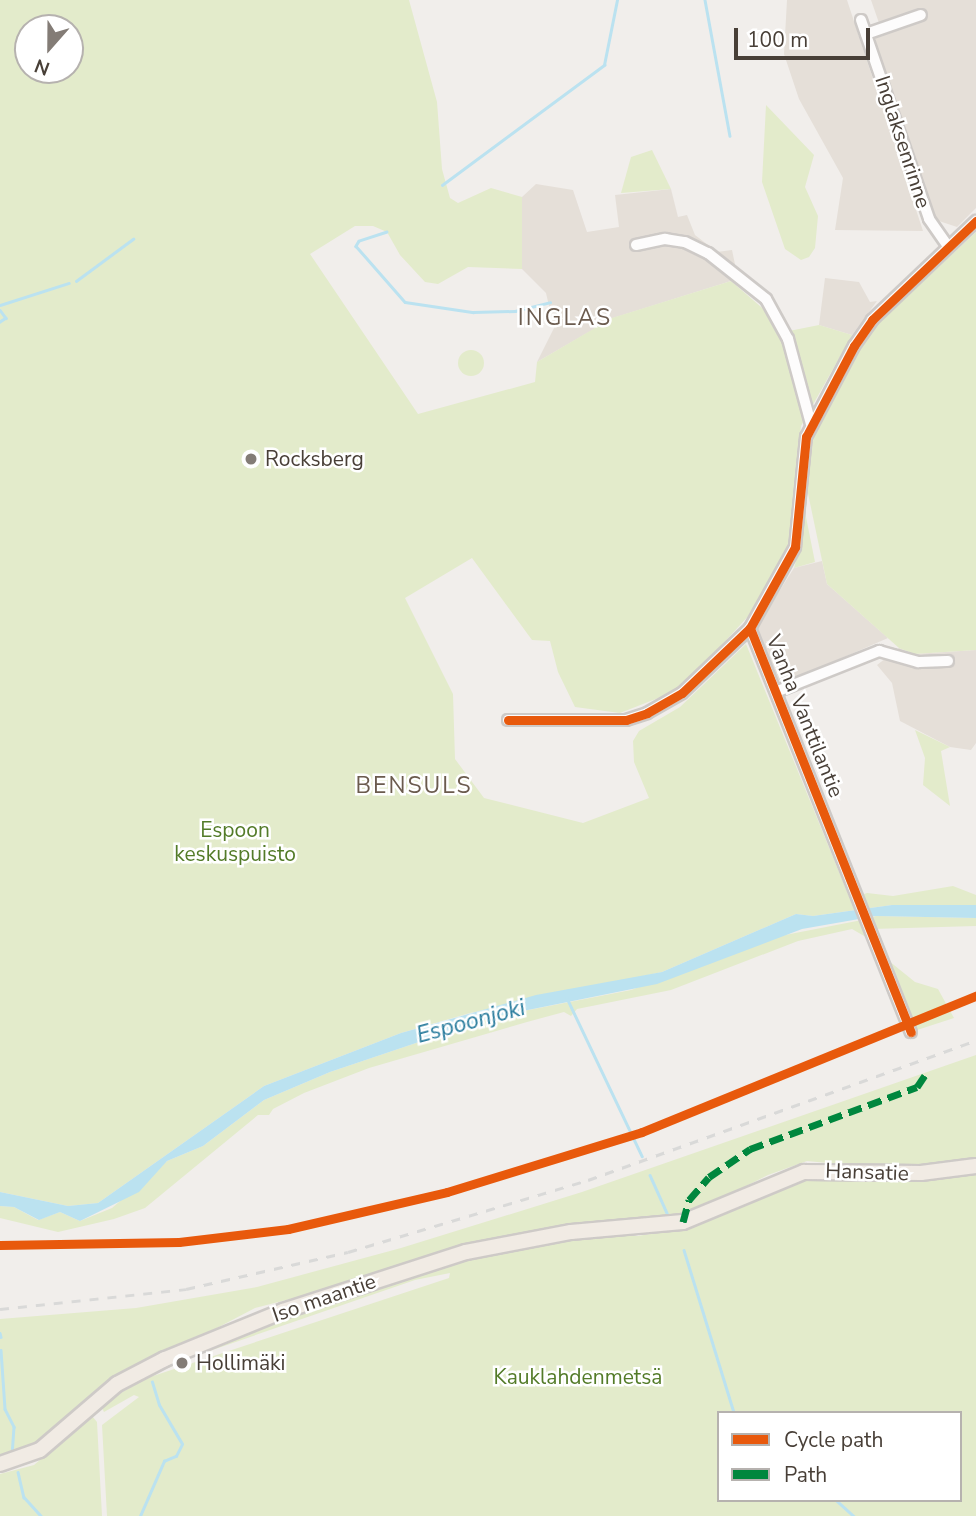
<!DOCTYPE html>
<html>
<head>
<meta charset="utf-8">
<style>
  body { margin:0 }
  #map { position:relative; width:976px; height:1516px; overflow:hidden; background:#f1eeeb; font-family:"Nunito Sans",sans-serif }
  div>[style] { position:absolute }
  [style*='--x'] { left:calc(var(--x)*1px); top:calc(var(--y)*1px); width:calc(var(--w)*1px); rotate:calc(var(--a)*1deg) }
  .residential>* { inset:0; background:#e5dfd8 }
  .green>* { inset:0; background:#e3ebcb }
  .round { border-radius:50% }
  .water>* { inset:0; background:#bbe2f0 }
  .stream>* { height:2.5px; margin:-1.25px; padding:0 1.25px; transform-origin:1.25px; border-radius:1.25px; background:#bbe2f0 }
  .roads { filter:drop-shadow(2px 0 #cecac7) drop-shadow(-2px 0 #cecac7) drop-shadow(0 2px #cecac7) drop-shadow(0 -2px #cecac7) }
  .minor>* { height:10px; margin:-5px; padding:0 5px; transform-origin:5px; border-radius:5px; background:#fdfcfc }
  .major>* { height:14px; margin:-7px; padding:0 7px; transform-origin:7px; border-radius:7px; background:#f1ebe4 }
  .rail>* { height:2.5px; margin-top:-1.25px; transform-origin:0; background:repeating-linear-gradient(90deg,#d9d9d8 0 9px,transparent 0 18px) }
  .quiet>* { height:7px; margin-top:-3.5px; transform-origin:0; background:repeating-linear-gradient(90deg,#00873e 0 14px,transparent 0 21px) }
  .cycleway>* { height:9px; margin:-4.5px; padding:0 4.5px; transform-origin:4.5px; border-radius:4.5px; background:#e8590c }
  .dots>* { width:19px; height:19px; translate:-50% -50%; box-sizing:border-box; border:4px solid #fff; border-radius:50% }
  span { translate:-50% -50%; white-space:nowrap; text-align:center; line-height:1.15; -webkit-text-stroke:5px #fff; paint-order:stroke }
  .street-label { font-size:21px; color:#483f37 }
  .poi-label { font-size:21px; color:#483f37 }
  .left { translate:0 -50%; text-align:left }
  .park-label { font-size:21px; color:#537b28 }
  .neighbourhood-label { font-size:23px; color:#6b5b4e; letter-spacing:2px }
  .water-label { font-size:23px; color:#297c9d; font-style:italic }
  .legend { position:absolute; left:717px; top:1411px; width:245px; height:91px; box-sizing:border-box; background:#fff; border:2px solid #b6b2af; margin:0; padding:9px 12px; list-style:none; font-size:21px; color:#483f37 }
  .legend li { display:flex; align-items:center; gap:14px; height:35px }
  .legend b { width:35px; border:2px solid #b6b2af }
  .north { position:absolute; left:14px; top:14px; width:70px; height:70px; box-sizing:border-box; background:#fff; border:2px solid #b6b2af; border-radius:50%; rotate:201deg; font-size:19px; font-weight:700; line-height:28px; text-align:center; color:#483f37 }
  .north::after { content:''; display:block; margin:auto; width:24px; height:32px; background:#837c76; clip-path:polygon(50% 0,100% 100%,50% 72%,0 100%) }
  .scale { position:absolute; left:734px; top:28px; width:136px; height:32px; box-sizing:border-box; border:4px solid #483f37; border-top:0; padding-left:9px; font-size:21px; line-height:24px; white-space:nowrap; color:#483f37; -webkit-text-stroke:5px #fff; paint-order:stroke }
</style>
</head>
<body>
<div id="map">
  <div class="residential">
    <i style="clip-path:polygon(787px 0,847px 0,923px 231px,835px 230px,843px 178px,799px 99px,784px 54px)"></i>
    <i style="clip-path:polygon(871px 0,976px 0,976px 208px,957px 227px,936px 220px,874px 47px,879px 23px)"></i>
    <i style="clip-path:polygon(536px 184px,573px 190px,587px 232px,619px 227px,615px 195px,671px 189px,678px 217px,687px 215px,695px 235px,717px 252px,732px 250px,736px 269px,731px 281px,613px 318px,537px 362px,554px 328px,546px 293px,522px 269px,522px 197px)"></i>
    <i style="clip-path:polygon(825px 278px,859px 282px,870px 302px,877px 301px,852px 335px,819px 325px)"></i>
    <i style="clip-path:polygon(822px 561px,827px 584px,888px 638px,789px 681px,779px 680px,756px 628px,794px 568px)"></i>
    <i style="clip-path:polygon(899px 648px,914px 654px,976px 650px,976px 743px,971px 750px,950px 747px,900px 721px,892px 683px,877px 665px)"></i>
  </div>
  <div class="green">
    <i style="clip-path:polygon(evenodd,0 0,409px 0,437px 102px,442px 169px,450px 198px,458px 203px,491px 188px,522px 197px,522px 269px,468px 267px,438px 284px,425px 282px,400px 255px,387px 232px,373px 226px,355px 226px,310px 254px,418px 414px,535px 382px,537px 362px,612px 318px,731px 281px,789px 331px,819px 325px,852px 335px,801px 426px,788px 547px,772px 578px,752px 612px,707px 661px,671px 693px,620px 713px,575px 707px,558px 672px,550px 641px,532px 640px,472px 558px,405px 598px,453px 694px,455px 759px,484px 798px,583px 823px,649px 798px,634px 762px,633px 741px,639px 731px,680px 707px,746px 644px,850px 899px,867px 893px,893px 896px,953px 886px,976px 895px,976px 905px,892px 905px,813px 916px,796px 914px,662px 972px,470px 1013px,401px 1033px,264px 1086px,98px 1203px,68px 1206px,0 1192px,0 0,28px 28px,70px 28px,70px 70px,28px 70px,28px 28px)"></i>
    <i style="clip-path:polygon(766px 105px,814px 155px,805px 187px,818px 216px,815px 248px,809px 257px,801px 260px,785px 249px,762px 182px)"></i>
    <i style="clip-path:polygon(652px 150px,671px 189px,621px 193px,631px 157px)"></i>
    <i style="clip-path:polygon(976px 232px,976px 650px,914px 654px,899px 648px,827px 584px,806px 484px,814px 435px,867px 334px)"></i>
    <i class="round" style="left:458px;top:350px;width:26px;height:26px"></i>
    <i style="clip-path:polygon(804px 507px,815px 562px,794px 568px,799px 550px)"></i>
    <i style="clip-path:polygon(915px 730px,950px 747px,941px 751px,950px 806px,923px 785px,925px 758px)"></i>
    <i style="clip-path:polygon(876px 916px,976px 918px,976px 926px,872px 929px,868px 919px)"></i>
    <i style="clip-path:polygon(862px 920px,871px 940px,852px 929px,798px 941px,671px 990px,577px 1009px,571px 1016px,564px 1012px,527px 1022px,369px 1068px,304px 1093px,273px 1109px,269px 1115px,258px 1115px,145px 1208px,114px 1219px,58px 1232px,0 1218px,0 1206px,14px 1207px,38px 1220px,60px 1212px,80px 1221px,112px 1208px,167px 1161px,203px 1146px,264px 1100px,330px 1072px,493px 1017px,631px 990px,780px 936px)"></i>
    <i style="clip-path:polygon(884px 957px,915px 982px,938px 989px,954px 1018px,914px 1031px)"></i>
    <i style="clip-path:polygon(976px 1055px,976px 1158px,890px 1169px,807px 1161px,768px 1175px,697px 1211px,571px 1227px,255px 1308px,177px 1349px,43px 1441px,0 1458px,0 1319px,136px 1308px,257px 1287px,401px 1248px,582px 1192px)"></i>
    <i style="clip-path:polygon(evenodd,976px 1174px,976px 1516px,107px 1516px,102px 1425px,139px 1397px,134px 1395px,104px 1412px,102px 1408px,116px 1396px,144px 1379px,449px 1278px,450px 1273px,415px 1280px,192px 1357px,278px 1317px,516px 1246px,599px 1234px,637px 1236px,683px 1229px,791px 1179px,976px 1174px,719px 1413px,960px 1413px,960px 1500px,719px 1500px,719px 1413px)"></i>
    <i style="clip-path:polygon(92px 1416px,97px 1422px,102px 1516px,0 1516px,0 1474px,34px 1465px)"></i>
  </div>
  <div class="water">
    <i style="clip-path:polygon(892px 905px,976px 905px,976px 918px,876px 916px,802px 929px,657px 984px,493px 1017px,330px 1072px,264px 1100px,203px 1146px,167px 1161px,139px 1192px,80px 1221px,60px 1212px,39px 1220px,14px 1207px,0 1206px,0 1192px,68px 1206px,98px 1203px,264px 1086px,401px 1033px,536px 995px,662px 972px,796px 914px,813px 916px)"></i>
  </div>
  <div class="stream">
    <i style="--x:705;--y:0;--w:138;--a:79.6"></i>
    <i style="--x:442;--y:185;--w:202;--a:-36.5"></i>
    <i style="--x:604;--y:65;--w:66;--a:-78.7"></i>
    <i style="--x:387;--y:232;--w:29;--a:162"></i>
    <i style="--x:359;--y:241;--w:6;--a:121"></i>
    <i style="--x:356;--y:246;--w:74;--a:48.8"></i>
    <i style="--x:405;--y:302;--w:69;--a:8.4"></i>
    <i style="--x:473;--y:312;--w:42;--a:-1.4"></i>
    <i style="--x:515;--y:311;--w:36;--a:-14"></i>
    <i style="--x:76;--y:281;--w:71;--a:-36.4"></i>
    <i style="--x:0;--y:305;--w:72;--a:-17.7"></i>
    <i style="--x:0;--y:310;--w:10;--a:53"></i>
    <i style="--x:6;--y:318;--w:7;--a:146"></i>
    <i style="--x:567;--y:998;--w:175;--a:64.6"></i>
    <i style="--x:650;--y:1175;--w:42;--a:65.9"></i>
    <i style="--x:684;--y:1250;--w:170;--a:72.9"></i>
    <i style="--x:0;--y:1333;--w:4;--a:76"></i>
    <i style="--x:1;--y:1350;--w:59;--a:86.1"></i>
    <i style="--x:5;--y:1409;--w:20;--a:63"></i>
    <i style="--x:14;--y:1427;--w:26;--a:94"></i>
    <i style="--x:18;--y:1472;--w:26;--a:77"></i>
    <i style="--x:24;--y:1497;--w:25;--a:48"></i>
    <i style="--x:836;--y:1500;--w:24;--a:42"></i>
    <i style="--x:140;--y:1516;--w:60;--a:-66.4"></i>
    <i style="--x:164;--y:1461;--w:13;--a:-23"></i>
    <i style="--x:176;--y:1456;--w:13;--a:-63"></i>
    <i style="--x:182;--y:1444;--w:45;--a:-120.5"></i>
    <i style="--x:159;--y:1405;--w:24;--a:-107"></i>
  </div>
  <div class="roads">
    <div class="minor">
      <i style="--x:861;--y:20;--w:210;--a:71.1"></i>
      <i style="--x:929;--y:219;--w:33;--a:55"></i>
      <i style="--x:866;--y:34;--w:58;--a:-19.1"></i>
      <i style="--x:636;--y:245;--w:30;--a:-12"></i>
      <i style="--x:665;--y:239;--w:20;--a:9"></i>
      <i style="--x:685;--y:242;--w:25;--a:26"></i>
      <i style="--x:708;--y:253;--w:74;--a:38.4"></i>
      <i style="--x:766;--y:299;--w:46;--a:61.2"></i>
      <i style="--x:788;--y:339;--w:88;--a:74.9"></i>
      <i style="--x:750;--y:628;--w:435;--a:68.3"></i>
      <i style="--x:778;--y:691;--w:109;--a:-21.6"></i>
      <i style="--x:879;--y:651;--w:41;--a:15.8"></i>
      <i style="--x:918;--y:662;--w:30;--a:-2"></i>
      <i style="--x:508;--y:720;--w:118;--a:0"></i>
      <i style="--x:626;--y:720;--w:22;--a:-18"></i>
      <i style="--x:647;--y:713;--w:40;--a:-29.7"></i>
      <i style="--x:682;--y:693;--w:94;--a:-43.7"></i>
      <i style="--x:750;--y:628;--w:93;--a:-60.9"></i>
      <i style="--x:795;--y:547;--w:111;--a:-84.3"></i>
      <i style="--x:806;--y:437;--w:103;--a:-62.2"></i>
      <i style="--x:854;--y:346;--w:32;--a:-55"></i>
      <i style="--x:872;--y:320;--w:144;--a:-43.6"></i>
    </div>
    <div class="major">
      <i style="--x:0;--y:1464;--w:42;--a:-19.3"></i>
      <i style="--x:40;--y:1450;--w:101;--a:-40.6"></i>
      <i style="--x:117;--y:1384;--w:54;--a:-27.5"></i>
      <i style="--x:165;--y:1359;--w:127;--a:-22.1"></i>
      <i style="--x:283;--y:1311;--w:192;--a:-17.9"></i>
      <i style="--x:466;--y:1252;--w:107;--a:-10.8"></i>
      <i style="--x:571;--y:1232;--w:112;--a:-5.1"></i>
      <i style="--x:683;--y:1222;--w:131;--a:-22.5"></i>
      <i style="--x:804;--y:1172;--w:117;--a:0.5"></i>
      <i style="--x:921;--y:1173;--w:55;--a:-7.3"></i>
    </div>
  </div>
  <div class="rail">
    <i style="--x:0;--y:1309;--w:187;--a:-6.1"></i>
    <i style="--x:186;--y:1289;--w:166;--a:-12.9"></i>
    <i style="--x:348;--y:1252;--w:251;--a:-16.7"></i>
    <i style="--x:588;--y:1180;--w:412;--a:-19.8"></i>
  </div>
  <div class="quiet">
    <i style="--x:683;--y:1222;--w:23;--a:-75"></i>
    <i style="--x:689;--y:1200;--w:30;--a:-49"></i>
    <i style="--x:709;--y:1177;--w:50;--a:-34.3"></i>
    <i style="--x:750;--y:1149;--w:178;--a:-20.4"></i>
    <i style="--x:917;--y:1087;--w:14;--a:-56"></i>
  </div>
  <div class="cycleway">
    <i style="--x:750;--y:628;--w:435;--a:68.3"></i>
    <i style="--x:508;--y:720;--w:118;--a:0"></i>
    <i style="--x:626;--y:720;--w:22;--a:-18"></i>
    <i style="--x:647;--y:713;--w:40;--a:-29.7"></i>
    <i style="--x:682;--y:693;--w:94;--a:-43.7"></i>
    <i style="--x:750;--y:628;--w:93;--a:-60.9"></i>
    <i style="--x:795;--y:547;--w:111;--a:-84.3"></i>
    <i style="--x:806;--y:437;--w:103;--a:-62.2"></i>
    <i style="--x:854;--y:346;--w:32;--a:-55"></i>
    <i style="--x:872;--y:320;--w:144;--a:-43.6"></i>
    <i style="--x:0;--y:1245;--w:179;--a:-1"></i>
    <i style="--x:179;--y:1242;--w:110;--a:-6.8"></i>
    <i style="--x:288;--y:1229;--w:163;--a:-13.1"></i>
    <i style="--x:447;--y:1192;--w:204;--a:-17.1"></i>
    <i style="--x:642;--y:1132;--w:361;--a:-22.2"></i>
  </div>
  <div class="dots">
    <i style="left:251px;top:459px;background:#837c76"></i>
    <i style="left:182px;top:1363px;background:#837c76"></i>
  </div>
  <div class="street-label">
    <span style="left:903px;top:142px;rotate:72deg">Inglaksenrinne</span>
    <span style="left:805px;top:716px;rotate:68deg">Vanha Vanttilantie</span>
    <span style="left:867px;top:1172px;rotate:2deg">Hansatie</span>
    <span style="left:324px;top:1298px;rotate:-19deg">Iso maantie</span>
  </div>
  <div class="poi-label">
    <span class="left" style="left:265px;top:459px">Rocksberg</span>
    <span class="left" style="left:196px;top:1363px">Hollimäki</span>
  </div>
  <div class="park-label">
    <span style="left:235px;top:842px">Espoon<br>keskuspuisto</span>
    <span style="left:578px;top:1377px">Kauklahdenmetsä</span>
  </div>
  <div class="neighbourhood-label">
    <span style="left:565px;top:318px">INGLAS</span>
    <span style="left:414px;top:786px">BENSULS</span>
  </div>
  <div class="water-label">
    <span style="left:471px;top:1022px;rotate:-15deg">Espoonjoki</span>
  </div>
  <ul class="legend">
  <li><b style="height:9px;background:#e8590c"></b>Cycle path</li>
  <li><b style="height:9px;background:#00873e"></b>Path</li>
  </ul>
  <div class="north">N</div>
  <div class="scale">100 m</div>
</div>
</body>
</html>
